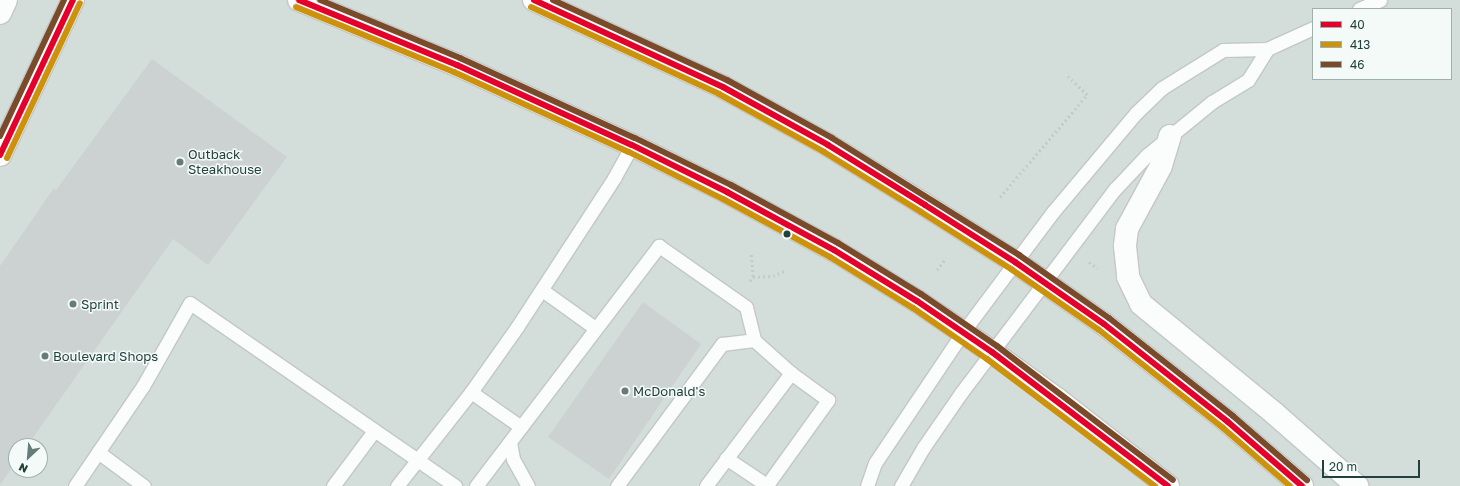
<!DOCTYPE html>
<html>
<head>
<meta charset="utf-8">
<style>
  body { margin:0 }
  #map { position:relative; width:1460px; height:486px; overflow:hidden; background:#e6ebe9; font-family:"Golos Text",sans-serif }
  div>[style] { position:absolute }
  [style*='--x'] { left:calc(var(--x)*1px); top:calc(var(--y)*1px); width:calc(var(--w)*1px); rotate:calc(var(--a)*1deg) }
  .built>* { inset:0; background:#d3ddda }
  .building>* { inset:0; background:#ccd2d1 }
  .path>* { height:2.5px; margin-top:-1.25px; transform-origin:0; background:repeating-linear-gradient(90deg,#c2cbc9 0 2px,transparent 0 5px) }
  .roads { filter:drop-shadow(1px 0 #c3c8c6) drop-shadow(-1px 0 #c3c8c6) drop-shadow(0 1px #c3c8c6) drop-shadow(0 -1px #c3c8c6) }
  .service>* { height:13px; margin:-6.5px; padding:0 6.5px; transform-origin:6.5px; border-radius:6.5px; background:#fbfcfc }
  .secondary>* { height:22px; margin:-11px; padding:0 11px; transform-origin:11px; border-radius:11px; background:#fbfcfc }
  .bus-1>* { height:6px; margin:-3px; padding:0 3px; transform-origin:3px; border-radius:3px; background:#e4002b }
  .bus-2>* { height:6px; margin:-3px; padding:0 3px; transform-origin:3px; border-radius:3px; background:#cc920c }
  .bus-3>* { height:6px; margin:-3px; padding:0 3px; transform-origin:3px; border-radius:3px; background:#7a4b2a }
  .dots>* { width:11px; height:11px; translate:-50% -50%; box-sizing:border-box; border:2px solid #f4faf8; border-radius:50% }
  span { translate:-50% -50%; white-space:nowrap; text-align:center; line-height:1.15; -webkit-text-stroke:3px #f4faf8; paint-order:stroke }
  .poi-label { font-size:13px; color:#21413c }
  .left { translate:0 -50%; text-align:left }
  .legend { position:absolute; left:1312px; top:8px; width:140px; height:72px; box-sizing:border-box; background:#f4faf8; border:1px solid #a0b0ad; margin:0; padding:5px 7px; list-style:none; font-size:12px; color:#21413c }
  .legend li { display:flex; align-items:center; gap:8px; height:20px }
  .legend b { width:20px; border:1px solid #a0b0ad }
  .north { position:absolute; left:8px; top:438px; width:40px; height:40px; box-sizing:border-box; background:#f4faf8; border:1px solid #a0b0ad; border-radius:50%; rotate:206deg; font-size:11px; font-weight:700; line-height:16px; text-align:center; color:#21413c }
  .north::after { content:''; display:block; margin:auto; width:14px; height:18px; background:#667c79; clip-path:polygon(50% 0,100% 100%,50% 72%,0 100%) }
  .scale { position:absolute; left:1322px; top:460px; width:98px; height:18px; box-sizing:border-box; border:2px solid #21413c; border-top:0; padding-left:5px; font-size:12px; line-height:14px; white-space:nowrap; color:#21413c; -webkit-text-stroke:3px #f4faf8; paint-order:stroke }
</style>
</head>
<body>
<div id="map">
  <div class="built">
    <i style="clip-path:polygon(evenodd,0 0,1460px 0,1460px 486px,0 486px,0 0,1313px 9px,1451px 9px,1451px 79px,1313px 79px,1313px 9px,0 0,16px 446px,40px 446px,40px 470px,16px 470px,16px 446px)"></i>
  </div>
  <div class="building">
    <i style="clip-path:polygon(152px 59px,287px 157px,208px 265px,173px 239px,27px 446px,16px 446px,16px 462px,0 485px,0 266px,54px 188px,56px 190px)"></i>
    <i style="clip-path:polygon(643px 302px,701px 344px,609px 479px,548px 437px)"></i>
  </div>
  <div class="path">
    <i style="--x:1000;--y:197;--w:134;--a:-49.5"></i>
    <i style="--x:1087;--y:95;--w:29;--a:-136"></i>
    <i style="--x:1089;--y:262;--w:11;--a:34"></i>
    <i style="--x:937;--y:270;--w:15;--a:-53"></i>
    <i style="--x:753;--y:277;--w:20;--a:-3"></i>
    <i style="--x:773;--y:276;--w:12;--a:-24"></i>
    <i style="--x:750;--y:281;--w:5;--a:-53"></i>
    <i style="--x:753;--y:277;--w:25;--a:-95"></i>
  </div>
  <div class="roads">
    <div class="service">
      <i style="--x:1359;--y:9;--w:23;--a:-23"></i>
      <i style="--x:542;--y:290;--w:65;--a:35.6"></i>
      <i style="--x:471;--y:392;--w:61;--a:35"></i>
      <i style="--x:510;--y:442;--w:17;--a:80"></i>
      <i style="--x:513;--y:459;--w:31;--a:61"></i>
      <i style="--x:98;--y:452;--w:57;--a:36.5"></i>
      <i style="--x:726;--y:458;--w:50;--a:33.7"></i>
      <i style="--x:767;--y:485;--w:105;--a:-54.3"></i>
      <i style="--x:828;--y:400;--w:46;--a:-143.9"></i>
      <i style="--x:75;--y:486;--w:121;--a:-55.8"></i>
      <i style="--x:143;--y:386;--w:95;--a:-60.5"></i>
      <i style="--x:190;--y:303;--w:322;--a:34.6"></i>
      <i style="--x:333;--y:486;--w:69;--a:-53.3"></i>
      <i style="--x:397;--y:486;--w:120;--a:-51.8"></i>
      <i style="--x:471;--y:392;--w:80;--a:-54.7"></i>
      <i style="--x:517;--y:327;--w:178;--a:-56.9"></i>
      <i style="--x:614;--y:178;--w:38;--a:-61"></i>
      <i style="--x:476;--y:486;--w:302;--a:-52.7"></i>
      <i style="--x:659;--y:246;--w:106;--a:35"></i>
      <i style="--x:746;--y:307;--w:34;--a:76"></i>
      <i style="--x:754;--y:340;--w:50;--a:41.7"></i>
      <i style="--x:791;--y:373;--w:141;--a:127"></i>
      <i style="--x:617;--y:486;--w:177;--a:-53.5"></i>
      <i style="--x:722;--y:344;--w:32;--a:-7"></i>
      <i style="--x:867;--y:486;--w:24;--a:-71"></i>
      <i style="--x:875;--y:463;--w:158;--a:-56.1"></i>
      <i style="--x:963;--y:332;--w:149;--a:-53.2"></i>
      <i style="--x:1052;--y:213;--w:131;--a:-50"></i>
      <i style="--x:1136;--y:113;--w:36;--a:-44"></i>
      <i style="--x:1162;--y:88;--w:72;--a:-31.9"></i>
      <i style="--x:1223;--y:50;--w:44;--a:-1.3"></i>
      <i style="--x:1267;--y:49;--w:51;--a:-24.5"></i>
      <i style="--x:901;--y:486;--w:44;--a:-59.9"></i>
      <i style="--x:923;--y:448;--w:67;--a:-55.4"></i>
      <i style="--x:961;--y:393;--w:256;--a:-53"></i>
      <i style="--x:1115;--y:189;--w:47;--a:-46.7"></i>
      <i style="--x:1147;--y:155;--w:84;--a:-39.2"></i>
      <i style="--x:1212;--y:102;--w:42;--a:-31.4"></i>
      <i style="--x:1248;--y:80;--w:36;--a:-58"></i>
    </div>
    <div class="secondary">
      <i style="--x:299;--y:0;--w:171;--a:22.4"></i>
      <i style="--x:457;--y:65;--w:192;--a:24.6"></i>
      <i style="--x:632;--y:145;--w:106;--a:26.3"></i>
      <i style="--x:727;--y:192;--w:122;--a:28.5"></i>
      <i style="--x:834;--y:250;--w:97;--a:31.6"></i>
      <i style="--x:917;--y:301;--w:91;--a:34.2"></i>
      <i style="--x:992;--y:352;--w:80;--a:35.9"></i>
      <i style="--x:1057;--y:399;--w:141;--a:38.1"></i>
      <i style="--x:534;--y:0;--w:208;--a:24.7"></i>
      <i style="--x:723;--y:87;--w:120;--a:28.9"></i>
      <i style="--x:828;--y:145;--w:114;--a:31.7"></i>
      <i style="--x:925;--y:205;--w:107;--a:32.3"></i>
      <i style="--x:1015;--y:262;--w:108;--a:34.9"></i>
      <i style="--x:1104;--y:324;--w:158;--a:38.3"></i>
      <i style="--x:1228;--y:422;--w:98;--a:40.9"></i>
      <i style="--x:0;--y:13;--w:14;--a:-65"></i>
      <i style="--x:1170;--y:136;--w:31;--a:107"></i>
      <i style="--x:1161;--y:166;--w:72;--a:118.4"></i>
      <i style="--x:1127;--y:229;--w:17;--a:97"></i>
      <i style="--x:1125;--y:246;--w:31;--a:84"></i>
      <i style="--x:1128;--y:277;--w:30;--a:64"></i>
      <i style="--x:1141;--y:304;--w:172;--a:39.3"></i>
      <i style="--x:1274;--y:413;--w:111;--a:41.3"></i>
      <i style="--x:0;--y:155;--w:171;--a:-64.8"></i>
    </div>
  </div>
  <div class="bus-1">
    <i style="--x:299;--y:0;--w:171;--a:22.4"></i>
    <i style="--x:457;--y:65;--w:192;--a:24.6"></i>
    <i style="--x:632;--y:145;--w:106;--a:26.3"></i>
    <i style="--x:727;--y:192;--w:122;--a:28.5"></i>
    <i style="--x:834;--y:250;--w:97;--a:31.6"></i>
    <i style="--x:917;--y:301;--w:91;--a:34.2"></i>
    <i style="--x:992;--y:352;--w:221;--a:37.3"></i>
    <i style="--x:534;--y:0;--w:208;--a:24.7"></i>
    <i style="--x:723;--y:87;--w:120;--a:28.9"></i>
    <i style="--x:828;--y:145;--w:114;--a:31.7"></i>
    <i style="--x:925;--y:205;--w:107;--a:32.3"></i>
    <i style="--x:1015;--y:262;--w:108;--a:34.9"></i>
    <i style="--x:1104;--y:324;--w:158;--a:38.3"></i>
    <i style="--x:1228;--y:422;--w:98;--a:40.9"></i>
    <i style="--x:0;--y:155;--w:171;--a:-64.8"></i>
  </div>
  <div class="bus-2">
    <i style="--x:296;--y:7;--w:171;--a:22.4"></i>
    <i style="--x:454;--y:72;--w:192;--a:24.6"></i>
    <i style="--x:629;--y:152;--w:105;--a:26.6"></i>
    <i style="--x:723;--y:199;--w:122;--a:28.5"></i>
    <i style="--x:830;--y:257;--w:97;--a:31.6"></i>
    <i style="--x:913;--y:308;--w:90;--a:34.6"></i>
    <i style="--x:987;--y:359;--w:211;--a:37.1"></i>
    <i style="--x:531;--y:7;--w:207;--a:24.8"></i>
    <i style="--x:719;--y:94;--w:120;--a:28.9"></i>
    <i style="--x:824;--y:152;--w:114;--a:31.7"></i>
    <i style="--x:921;--y:212;--w:107;--a:32.3"></i>
    <i style="--x:1011;--y:269;--w:107;--a:34.7"></i>
    <i style="--x:1099;--y:330;--w:158;--a:38.3"></i>
    <i style="--x:1223;--y:428;--w:89;--a:40.9"></i>
    <i style="--x:7;--y:158;--w:171;--a:-64.8"></i>
  </div>
  <div class="bus-3">
    <i style="--x:320;--y:0;--w:152;--a:22.5"></i>
    <i style="--x:460;--y:58;--w:192;--a:24.6"></i>
    <i style="--x:635;--y:138;--w:107;--a:26.1"></i>
    <i style="--x:731;--y:185;--w:122;--a:28.5"></i>
    <i style="--x:838;--y:243;--w:97;--a:31.6"></i>
    <i style="--x:921;--y:294;--w:92;--a:34.4"></i>
    <i style="--x:997;--y:346;--w:221;--a:37.3"></i>
    <i style="--x:553;--y:0;--w:192;--a:24.7"></i>
    <i style="--x:727;--y:80;--w:120;--a:28.9"></i>
    <i style="--x:832;--y:138;--w:221;--a:32"></i>
    <i style="--x:1019;--y:255;--w:110;--a:35"></i>
    <i style="--x:1109;--y:318;--w:158;--a:38.3"></i>
    <i style="--x:1233;--y:416;--w:98;--a:40.9"></i>
    <i style="--x:0;--y:136;--w:150;--a:-64.8"></i>
  </div>
  <div class="dots">
    <i style="left:180px;top:162px;background:#667c79"></i>
    <i style="left:787px;top:234px;background:#21413c"></i>
    <i style="left:73px;top:304px;background:#667c79"></i>
    <i style="left:45px;top:356px;background:#667c79"></i>
    <i style="left:625px;top:391px;background:#667c79"></i>
  </div>
  <div class="poi-label">
    <span class="left" style="left:188px;top:162px">Outback<br>Steakhouse</span>
    <span class="left" style="left:81px;top:304px">Sprint</span>
    <span class="left" style="left:53px;top:356px">Boulevard Shops</span>
    <span class="left" style="left:633px;top:391px">McDonald's</span>
  </div>
  <ul class="legend">
  <li><b style="height:5px;background:#e4002b"></b>40</li>
  <li><b style="height:5px;background:#cc920c"></b>413</li>
  <li><b style="height:5px;background:#7a4b2a"></b>46</li>
  </ul>
  <div class="north">N</div>
  <div class="scale">20 m</div>
</div>
</body>
</html>
